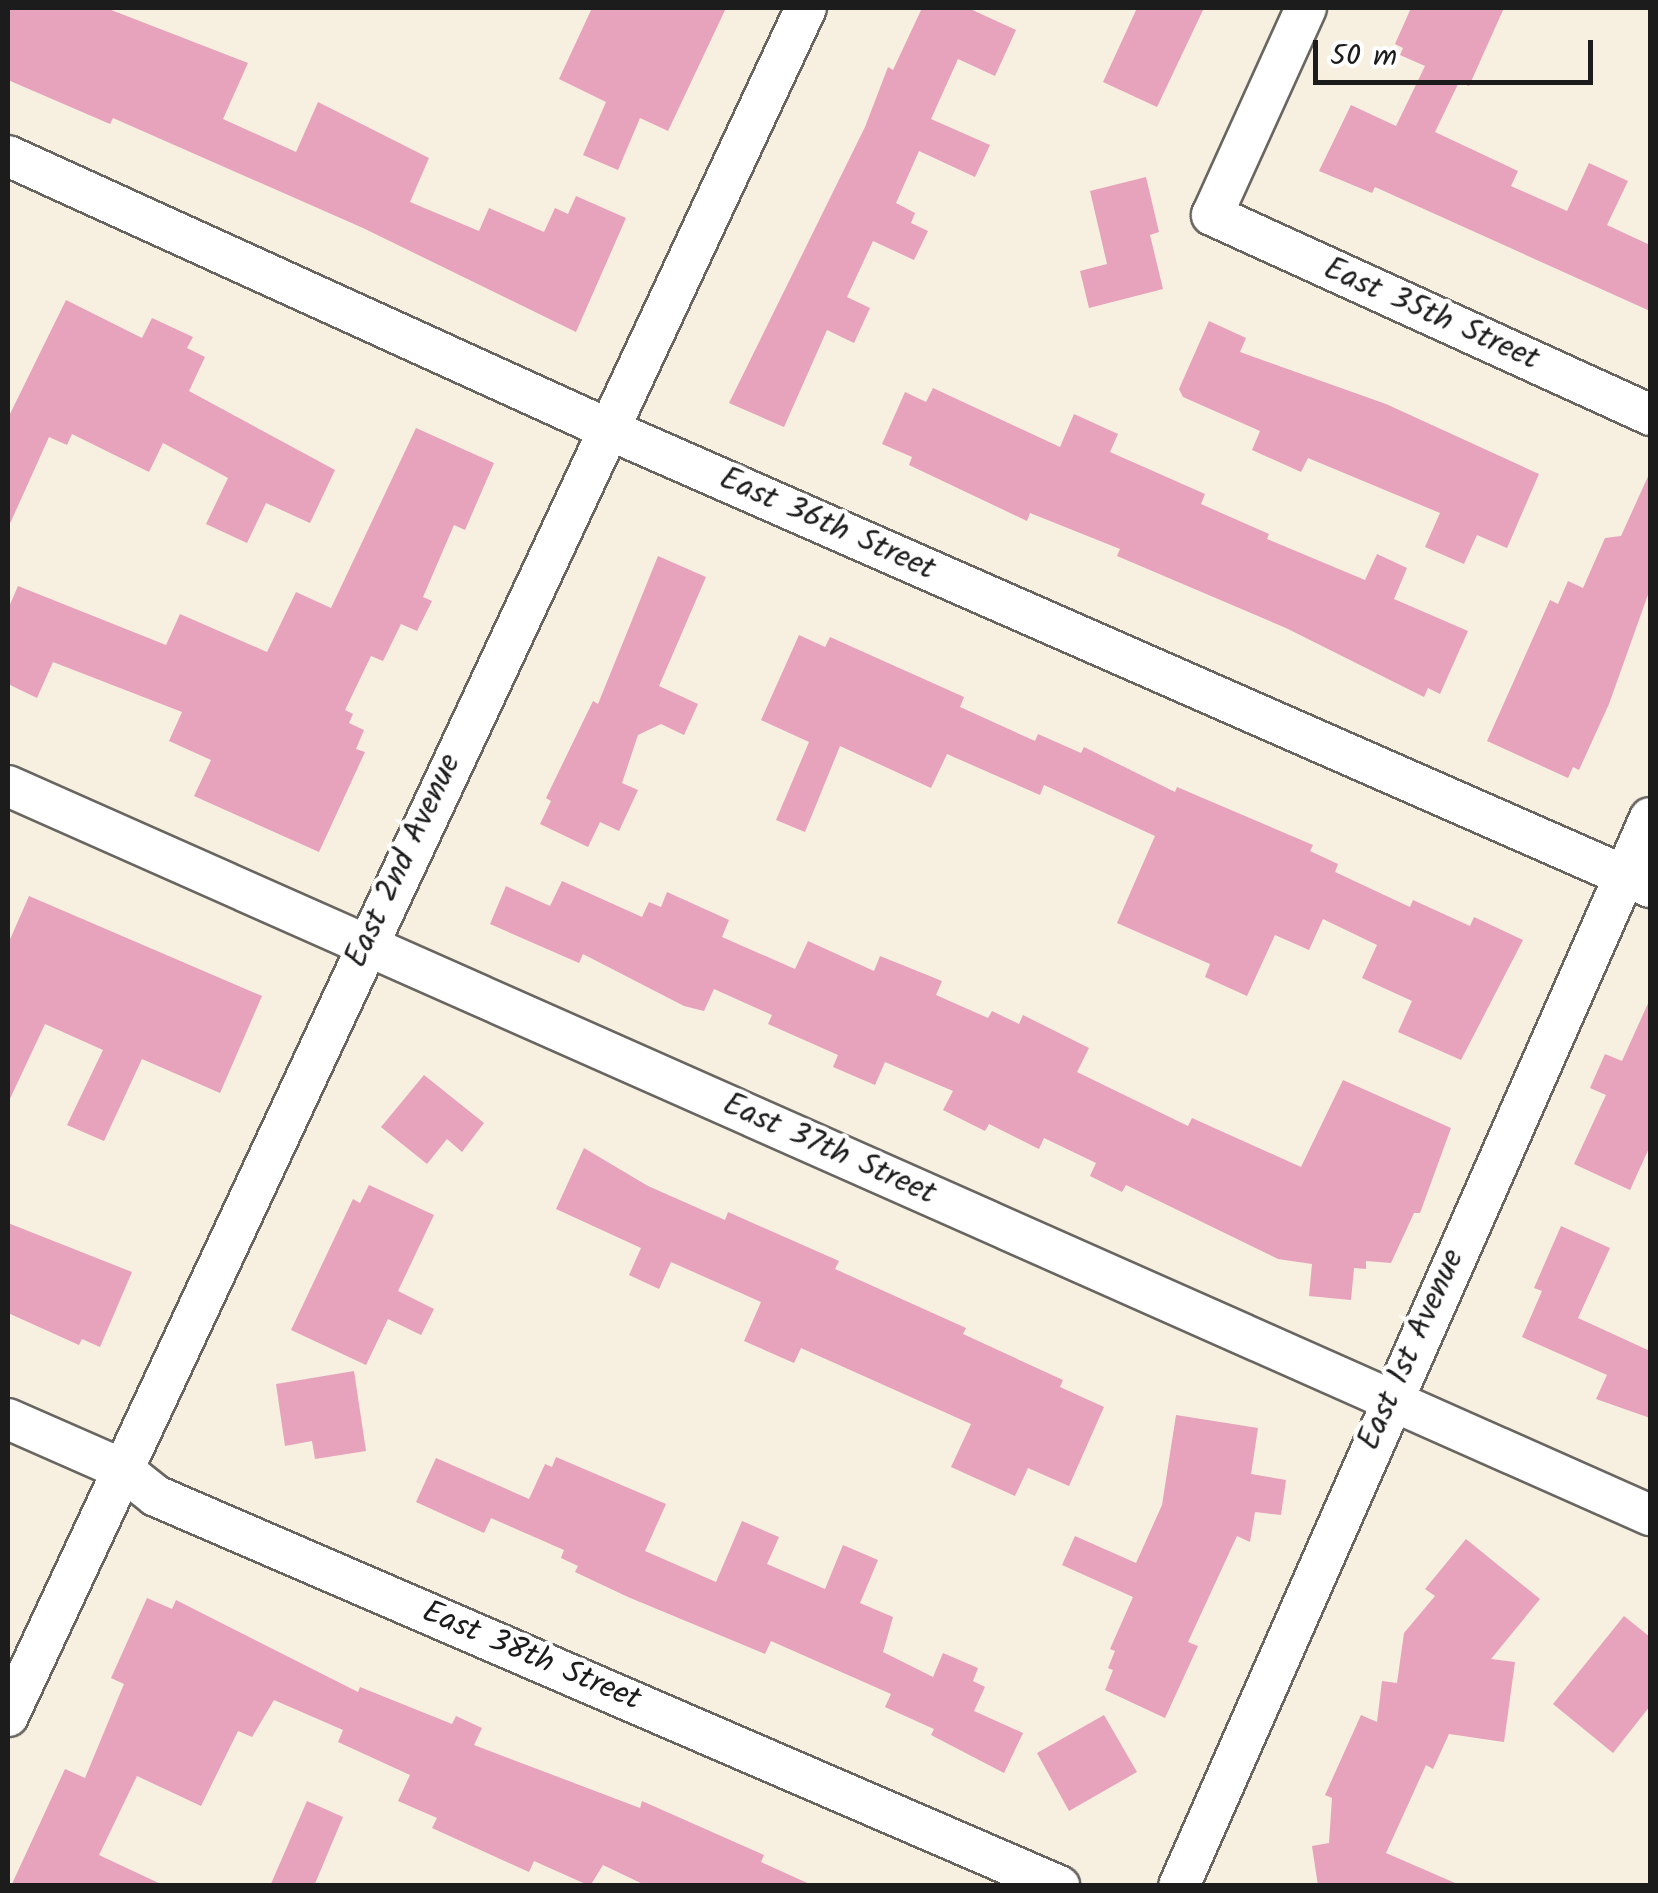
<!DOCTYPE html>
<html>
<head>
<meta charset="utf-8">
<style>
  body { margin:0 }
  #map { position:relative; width:1658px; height:1893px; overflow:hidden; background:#f7f0e0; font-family:Kalam,sans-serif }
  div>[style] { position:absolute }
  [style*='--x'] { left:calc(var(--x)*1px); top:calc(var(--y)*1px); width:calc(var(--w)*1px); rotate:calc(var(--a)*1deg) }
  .building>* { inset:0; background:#e7a2bc }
  .roads { filter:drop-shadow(2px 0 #696661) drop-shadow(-2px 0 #696661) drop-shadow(0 2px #696661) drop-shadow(0 -2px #696661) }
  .minor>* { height:40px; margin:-20px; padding:0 20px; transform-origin:20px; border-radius:20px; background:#fff }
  span { translate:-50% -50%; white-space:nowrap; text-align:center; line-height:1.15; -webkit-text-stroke:9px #fff; paint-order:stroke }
  .street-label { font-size:32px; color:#1c1c1c }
  .frame { position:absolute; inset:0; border:10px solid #1c1c1c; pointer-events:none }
  .scale { position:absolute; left:1313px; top:40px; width:280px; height:45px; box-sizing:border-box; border:5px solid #1c1c1c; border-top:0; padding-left:12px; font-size:30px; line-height:35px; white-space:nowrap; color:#1c1c1c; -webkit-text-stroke:8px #fff; paint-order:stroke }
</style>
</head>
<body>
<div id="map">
  <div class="building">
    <i style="clip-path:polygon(8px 8px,106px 8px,248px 63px,223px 119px,296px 152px,318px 102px,429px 158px,410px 202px,479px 231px,489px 208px,544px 232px,555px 208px,568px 214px,576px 196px,626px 218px,576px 332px,363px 228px,113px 118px,110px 124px,8px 80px)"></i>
    <i style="clip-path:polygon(592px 8px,726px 8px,668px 131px,640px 118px,618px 170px,583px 155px,606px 102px,559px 79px)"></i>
    <i style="clip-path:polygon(922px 8px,968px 8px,1016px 30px,995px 76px,958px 59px,931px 119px,990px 145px,975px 177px,919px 151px,896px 203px,915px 213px,911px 223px,928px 231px,914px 260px,873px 241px,847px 297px,870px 308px,854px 343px,827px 330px,784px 427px,729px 403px,865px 127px,888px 67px,893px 70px)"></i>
    <i style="clip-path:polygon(1137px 8px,1204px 8px,1157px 107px,1103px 82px)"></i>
    <i style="clip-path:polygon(1411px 8px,1504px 8px,1469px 86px,1459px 82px,1435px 132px,1518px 171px,1511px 186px,1567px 211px,1589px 163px,1628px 181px,1607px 225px,1650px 245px,1650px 311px,1375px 187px,1372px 193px,1319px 171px,1351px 105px,1396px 126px,1425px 66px,1400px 55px,1403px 48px,1395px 44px)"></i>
    <i style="clip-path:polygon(1146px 177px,1159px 232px,1150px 235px,1163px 289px,1089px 308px,1080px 271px,1107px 264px,1090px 191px)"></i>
    <i style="clip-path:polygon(66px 300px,142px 338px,152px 318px,193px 337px,187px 348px,205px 357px,189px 391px,335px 470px,310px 523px,266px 503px,247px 543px,206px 524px,228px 478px,163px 443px,149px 472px,72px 434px,67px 445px,49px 437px,8px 528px,8px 418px)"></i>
    <i style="clip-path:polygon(1209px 321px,1246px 338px,1240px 352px,1386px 404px,1539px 474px,1507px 548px,1477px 535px,1464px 564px,1425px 547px,1440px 513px,1308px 458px,1301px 472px,1252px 450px,1260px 431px,1183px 397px,1179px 389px)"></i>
    <i style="clip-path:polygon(933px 388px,1060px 447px,1074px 414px,1118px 434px,1110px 452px,1205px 494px,1201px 504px,1269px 534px,1267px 539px,1365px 580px,1377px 554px,1407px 568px,1394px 599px,1468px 631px,1440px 694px,1428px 688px,1424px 697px,1286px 628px,1117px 556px,1120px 549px,1030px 513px,1027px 521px,909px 465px,912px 457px,882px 444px,905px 392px,926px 402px)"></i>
    <i style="clip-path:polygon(416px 428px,494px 463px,465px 530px,454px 525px,423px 597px,432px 601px,417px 631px,401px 624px,383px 661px,371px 656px,345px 710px,353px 714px,349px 723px,364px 730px,356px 749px,365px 752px,319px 852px,194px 796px,211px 760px,169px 741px,182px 712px,53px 662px,37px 698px,8px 684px,8px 609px,18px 586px,166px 645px,180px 614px,267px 652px,296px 592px,331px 608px)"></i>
    <i style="clip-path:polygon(1650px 472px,1650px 589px,1609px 704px,1579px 770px,1573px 767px,1568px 778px,1487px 741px,1550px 600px,1558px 604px,1568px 581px,1583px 588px,1605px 538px,1621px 536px)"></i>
    <i style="clip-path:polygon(658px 556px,706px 577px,659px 686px,698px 704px,684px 735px,661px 724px,638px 735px,622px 783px,638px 790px,619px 831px,600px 822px,588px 847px,540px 824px,551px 801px,546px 798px,593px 701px,598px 704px)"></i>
    <i style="clip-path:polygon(799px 635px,825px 647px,830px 637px,964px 697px,960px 707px,1035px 741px,1038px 734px,1081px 753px,1084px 747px,1175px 792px,1177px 787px,1313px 845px,1310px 851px,1338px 864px,1335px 872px,1410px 907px,1413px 900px,1470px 926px,1474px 917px,1523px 940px,1461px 1060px,1398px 1032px,1412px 1001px,1362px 978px,1377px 945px,1323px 919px,1309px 950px,1275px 935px,1247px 996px,1205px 977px,1210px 964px,1117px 923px,1155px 836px,1044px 785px,1040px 795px,947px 754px,931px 788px,840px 746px,805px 832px,776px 820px,809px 742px,761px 720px)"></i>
    <i style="clip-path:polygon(562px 881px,642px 917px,649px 902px,661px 907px,667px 892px,729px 920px,722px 937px,795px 969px,808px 941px,874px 971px,880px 956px,942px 981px,936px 995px,988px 1018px,992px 1011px,1019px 1024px,1023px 1015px,1089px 1048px,1077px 1072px,1188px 1126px,1192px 1118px,1301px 1167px,1343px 1080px,1451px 1128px,1420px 1213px,1414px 1213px,1391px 1263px,1366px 1261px,1366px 1269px,1354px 1268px,1351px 1300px,1309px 1296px,1312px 1264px,1278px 1259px,1126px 1185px,1122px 1192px,1090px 1176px,1096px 1163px,1044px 1138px,1039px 1149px,989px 1124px,985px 1131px,943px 1110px,953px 1091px,885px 1062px,875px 1085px,833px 1067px,838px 1055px,768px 1024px,772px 1015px,714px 989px,704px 1011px,684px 1006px,583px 954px,579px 963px,490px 924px,506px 886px,550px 906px)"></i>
    <i style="clip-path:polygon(29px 896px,262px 996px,220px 1093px,142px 1059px,104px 1141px,67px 1125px,103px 1050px,45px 1024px,8px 1103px,8px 944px)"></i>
    <i style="clip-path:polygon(1650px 999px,1650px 1146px,1630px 1190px,1574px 1164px,1606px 1095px,1590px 1088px,1605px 1054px,1622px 1061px)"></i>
    <i style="clip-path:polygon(424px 1075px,484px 1123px,462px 1152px,447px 1139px,427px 1164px,381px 1127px)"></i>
    <i style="clip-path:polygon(584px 1148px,648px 1186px,725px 1220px,728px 1212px,839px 1261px,835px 1269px,966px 1328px,963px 1334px,1063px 1380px,1060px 1387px,1104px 1407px,1069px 1486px,1028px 1468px,1015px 1496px,951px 1467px,971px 1424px,801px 1348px,794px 1363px,744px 1341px,761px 1302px,671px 1262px,659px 1289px,629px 1275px,641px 1248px,556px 1209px)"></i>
    <i style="clip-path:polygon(369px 1185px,434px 1215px,398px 1291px,434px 1309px,421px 1335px,388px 1319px,366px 1365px,291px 1330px,353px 1199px,360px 1203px)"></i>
    <i style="clip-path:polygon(8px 1223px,132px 1272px,100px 1347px,82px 1339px,79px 1345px,8px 1313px)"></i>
    <i style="clip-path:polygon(1561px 1226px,1610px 1248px,1578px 1318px,1650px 1351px,1650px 1418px,1596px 1399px,1607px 1375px,1522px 1337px,1542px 1291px,1534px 1288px)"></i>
    <i style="clip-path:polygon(354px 1371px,366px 1451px,315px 1459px,312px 1441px,285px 1446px,276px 1384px)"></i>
    <i style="clip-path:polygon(1176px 1415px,1258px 1428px,1251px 1474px,1286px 1480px,1281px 1515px,1255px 1512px,1250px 1542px,1237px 1536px,1188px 1642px,1198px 1646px,1165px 1718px,1105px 1690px,1113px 1670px,1108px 1668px,1115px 1651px,1110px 1649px,1133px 1597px,1062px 1565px,1075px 1536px,1136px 1563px,1162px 1505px)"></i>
    <i style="clip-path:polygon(556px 1457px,666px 1504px,645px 1551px,716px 1582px,742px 1521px,779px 1537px,767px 1564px,825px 1589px,843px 1545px,878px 1560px,860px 1603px,893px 1617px,883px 1652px,933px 1677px,943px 1653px,978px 1668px,973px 1681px,985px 1687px,974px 1711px,1023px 1733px,1004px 1773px,931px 1735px,934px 1729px,885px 1707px,891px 1694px,771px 1641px,765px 1654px,628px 1597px,575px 1572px,578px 1566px,561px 1558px,564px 1550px,491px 1518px,484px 1533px,416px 1502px,436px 1458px,529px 1499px,545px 1464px,552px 1467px)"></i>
    <i style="clip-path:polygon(1466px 1539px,1540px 1599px,1491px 1659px,1515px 1662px,1504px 1742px,1449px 1734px,1433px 1769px,1426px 1765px,1386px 1853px,1462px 1886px,1318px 1886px,1312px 1846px,1329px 1843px,1332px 1798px,1325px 1795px,1361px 1715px,1377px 1722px,1382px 1681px,1397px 1683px,1404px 1633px,1435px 1596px,1425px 1589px)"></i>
    <i style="clip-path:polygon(147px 1598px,172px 1609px,176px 1600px,358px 1692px,360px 1687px,452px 1724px,456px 1716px,482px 1728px,474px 1745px,640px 1808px,642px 1801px,764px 1855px,761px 1862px,814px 1886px,647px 1886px,603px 1865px,590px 1886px,534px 1861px,529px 1872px,432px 1828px,437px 1818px,398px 1801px,410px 1775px,338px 1742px,343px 1730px,274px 1700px,252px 1737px,238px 1731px,201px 1806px,137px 1776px,99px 1855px,165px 1886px,11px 1886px,65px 1769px,85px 1778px,124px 1684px,111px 1678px)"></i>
    <i style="clip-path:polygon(1624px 1616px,1650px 1637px,1650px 1706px,1613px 1753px,1553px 1704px)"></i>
    <i style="clip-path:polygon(1104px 1715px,1137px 1772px,1069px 1811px,1037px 1753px)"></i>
    <i style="clip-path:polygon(307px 1801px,343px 1817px,314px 1886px,270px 1886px)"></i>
  </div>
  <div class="roads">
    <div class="minor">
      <i style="--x:1306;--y:8;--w:227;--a:114.4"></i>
      <i style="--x:1212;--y:215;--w:482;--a:24.5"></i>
      <i style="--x:8;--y:156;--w:661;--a:24.47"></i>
      <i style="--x:610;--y:430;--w:1136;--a:23.72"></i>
      <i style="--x:8;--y:786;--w:1797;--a:23.94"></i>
      <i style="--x:8;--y:1419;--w:124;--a:23.7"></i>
      <i style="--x:122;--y:1469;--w:43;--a:38.5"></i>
      <i style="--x:156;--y:1496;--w:984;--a:23.36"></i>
      <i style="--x:8;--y:1716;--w:1885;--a:-64.96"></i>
      <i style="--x:1179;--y:1886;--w:1167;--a:-66.2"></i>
    </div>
  </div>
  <div class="street-label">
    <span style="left:1431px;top:315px;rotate:24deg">East 35th Street</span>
    <span style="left:827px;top:525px;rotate:24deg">East 36th Street</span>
    <span style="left:404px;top:861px;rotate:-65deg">East 2nd Avenue</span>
    <span style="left:829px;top:1150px;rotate:24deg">East 37th Street</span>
    <span style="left:1412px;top:1350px;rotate:-66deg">East 1st Avenue</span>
    <span style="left:531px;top:1657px;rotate:23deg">East 38th Street</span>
  </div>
  <div class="frame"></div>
  <div class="scale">50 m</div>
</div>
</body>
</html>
